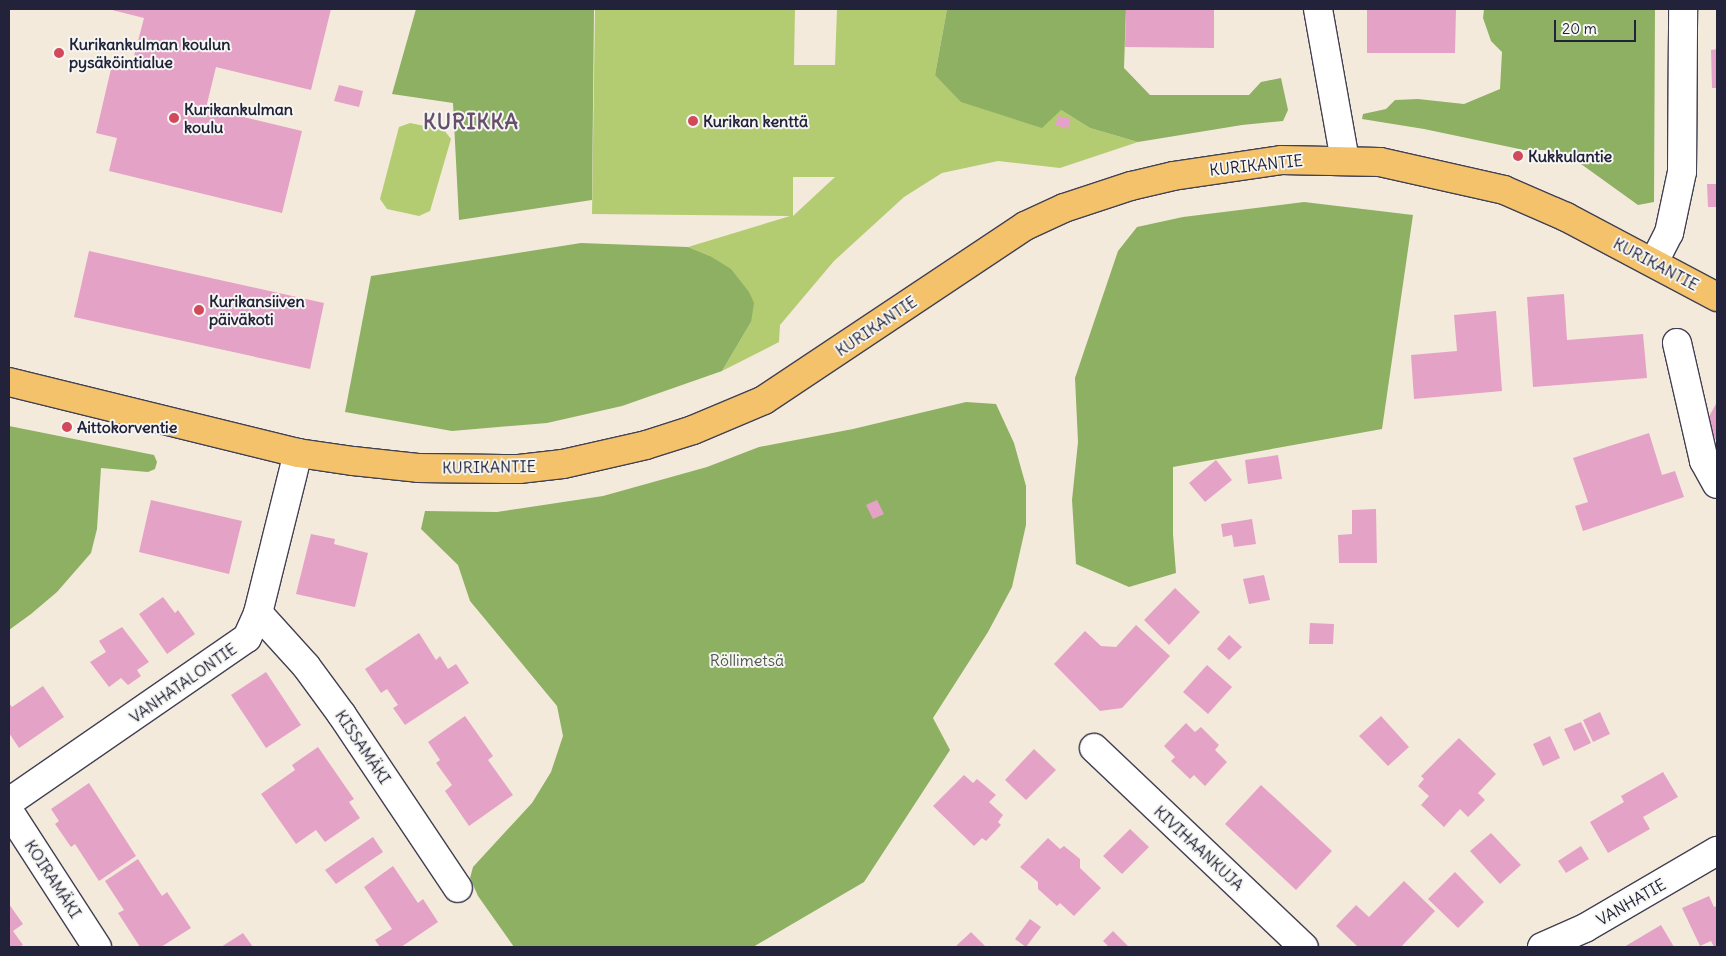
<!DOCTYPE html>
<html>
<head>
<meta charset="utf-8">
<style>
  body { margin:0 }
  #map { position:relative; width:1726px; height:956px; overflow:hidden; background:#f4eadb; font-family:Delius,sans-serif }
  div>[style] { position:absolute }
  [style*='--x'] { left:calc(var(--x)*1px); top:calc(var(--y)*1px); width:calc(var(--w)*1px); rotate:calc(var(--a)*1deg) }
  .green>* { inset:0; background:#b3cc71 }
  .forest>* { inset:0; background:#8eb063 }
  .building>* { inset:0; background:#e5a2c7 }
  .roads { filter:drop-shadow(1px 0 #424053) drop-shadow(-1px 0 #424053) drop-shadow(0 1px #424053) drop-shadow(0 -1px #424053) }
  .minor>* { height:28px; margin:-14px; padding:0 14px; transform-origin:14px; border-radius:14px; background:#fff }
  .major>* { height:28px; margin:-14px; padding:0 14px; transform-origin:14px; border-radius:14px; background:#f3c26a }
  .dots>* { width:14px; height:14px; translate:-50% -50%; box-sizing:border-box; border:2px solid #f6f6f2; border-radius:50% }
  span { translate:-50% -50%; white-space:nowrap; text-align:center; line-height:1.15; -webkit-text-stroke:4px #f6f6f2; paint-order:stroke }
  .poi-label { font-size:16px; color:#22223b; font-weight:700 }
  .left { translate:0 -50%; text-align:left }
  .street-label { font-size:16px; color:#22223b }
  .park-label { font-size:16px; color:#4e554b }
  .district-label { font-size:21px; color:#664f6c; font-weight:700; letter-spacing:1px }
  .frame { position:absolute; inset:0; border:10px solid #22223b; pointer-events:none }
  .scale { position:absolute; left:1554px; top:20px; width:82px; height:22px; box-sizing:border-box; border:2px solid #22223b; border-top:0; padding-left:6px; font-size:15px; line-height:18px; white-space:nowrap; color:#22223b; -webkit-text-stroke:4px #f6f6f2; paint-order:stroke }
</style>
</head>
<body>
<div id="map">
  <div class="green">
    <i style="clip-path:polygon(evenodd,595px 9px,795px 9px,794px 65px,835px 65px,837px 9px,947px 9px,935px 75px,1061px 110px,1090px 128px,1138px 142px,1060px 168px,998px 161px,942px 173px,904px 197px,834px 261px,780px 325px,779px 342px,722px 371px,751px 322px,710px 256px,688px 247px,790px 216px,592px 214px,595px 9px,793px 177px,835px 177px,793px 216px,793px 177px)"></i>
    <i style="clip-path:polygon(410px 123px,444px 130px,451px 139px,430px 211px,419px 216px,387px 209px,380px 199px,399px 127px)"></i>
  </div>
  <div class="forest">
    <i style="clip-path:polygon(416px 9px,594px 9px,592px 200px,459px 220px,453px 103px,392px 94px)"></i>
    <i style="clip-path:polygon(947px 9px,1126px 9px,1124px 68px,1150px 95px,1249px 95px,1261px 82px,1281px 78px,1288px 110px,1283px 121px,1242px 125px,1138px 142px,1090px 128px,1061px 110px,1042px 128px,961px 102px,935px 75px)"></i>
    <i style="clip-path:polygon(1484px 9px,1655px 9px,1654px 202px,1638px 205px,1581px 164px,1545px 150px,1524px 150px,1424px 129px,1362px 119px,1363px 114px,1386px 109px,1395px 100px,1418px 99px,1464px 104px,1500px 89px,1502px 52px,1491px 41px,1483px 18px)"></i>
    <i style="clip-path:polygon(1304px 202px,1413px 215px,1382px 429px,1173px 467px,1173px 534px,1176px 573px,1129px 587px,1076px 564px,1072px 500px,1078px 442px,1075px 378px,1118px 251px,1137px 227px,1183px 217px)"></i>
    <i style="clip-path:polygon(581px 243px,688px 247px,710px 256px,731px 269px,749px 292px,754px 303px,751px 322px,722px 371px,622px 406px,547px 423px,452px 431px,345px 412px,371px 276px)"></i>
    <i style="clip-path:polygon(966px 402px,996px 404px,1014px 443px,1026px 486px,1026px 525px,1012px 587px,988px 632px,933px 718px,950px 750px,864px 882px,753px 947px,514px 947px,478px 896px,470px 878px,473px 867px,532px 803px,551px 772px,563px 736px,557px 706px,470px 601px,458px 565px,421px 529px,425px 511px,497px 512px,603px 496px,707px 467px,759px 447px,853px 429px)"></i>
    <i style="clip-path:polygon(9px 426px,154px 455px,157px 462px,155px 469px,148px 472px,101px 468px,97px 529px,91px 553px,57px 592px,31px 614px,9px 630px)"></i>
  </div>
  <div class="building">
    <i style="clip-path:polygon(108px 9px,331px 9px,311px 90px,216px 67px,206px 108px,302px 131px,282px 213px,109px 171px,117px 138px,96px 133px,114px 56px,133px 60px,144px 18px)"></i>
    <i style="clip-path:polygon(1126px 9px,1214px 9px,1214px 48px,1125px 47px)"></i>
    <i style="clip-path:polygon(1367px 9px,1456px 9px,1455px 53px,1367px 53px)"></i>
    <i style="clip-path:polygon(1717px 49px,1717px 88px,1712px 88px,1711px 50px)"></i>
    <i style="clip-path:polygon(339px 85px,363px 91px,359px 107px,334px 101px)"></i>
    <i style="clip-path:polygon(1058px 116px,1071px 119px,1068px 129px,1055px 125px)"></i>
    <i style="clip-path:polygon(1707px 184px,1717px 184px,1717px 207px,1708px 207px)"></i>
    <i style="clip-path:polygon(89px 251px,324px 303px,310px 369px,74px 317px)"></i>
    <i style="clip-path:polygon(1564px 294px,1567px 340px,1643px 334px,1647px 378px,1533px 387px,1527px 297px)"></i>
    <i style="clip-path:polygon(1496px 311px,1502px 391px,1414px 399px,1411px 355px,1457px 351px,1454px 315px)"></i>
    <i style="clip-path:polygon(1717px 402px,1717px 442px,1706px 422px)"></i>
    <i style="clip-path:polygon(1649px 433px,1662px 475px,1675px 471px,1684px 497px,1583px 531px,1575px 506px,1588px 502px,1573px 458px)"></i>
    <i style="clip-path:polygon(1278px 455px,1282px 479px,1248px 484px,1245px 460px)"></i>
    <i style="clip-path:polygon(1216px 460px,1232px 480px,1205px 502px,1189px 483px)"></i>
    <i style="clip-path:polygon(151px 500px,242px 521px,229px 574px,139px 552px)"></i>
    <i style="clip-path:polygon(877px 500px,884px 514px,873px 519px,866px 505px)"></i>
    <i style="clip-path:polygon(1376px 509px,1377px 563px,1339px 563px,1338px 535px,1352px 534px,1352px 510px)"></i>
    <i style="clip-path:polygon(1252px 519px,1256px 544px,1234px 547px,1232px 535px,1223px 537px,1221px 524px)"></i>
    <i style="clip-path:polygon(311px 534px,335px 539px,334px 544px,368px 553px,355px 607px,296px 594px)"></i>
    <i style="clip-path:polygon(1264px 575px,1270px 600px,1249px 604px,1243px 579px)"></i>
    <i style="clip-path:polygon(1175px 588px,1200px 612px,1169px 645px,1144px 620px)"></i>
    <i style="clip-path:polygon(163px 597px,175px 613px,178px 610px,195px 634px,167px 654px,139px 614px)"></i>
    <i style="clip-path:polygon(1310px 623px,1334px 624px,1333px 644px,1309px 644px)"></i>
    <i style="clip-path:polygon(1136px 625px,1170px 656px,1122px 708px,1100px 711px,1054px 664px,1085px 631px,1101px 646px,1116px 647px)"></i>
    <i style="clip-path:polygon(122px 627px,149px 662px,137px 670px,141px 676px,128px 685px,121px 678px,109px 687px,90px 662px,106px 652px,99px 641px)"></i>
    <i style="clip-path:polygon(419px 633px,436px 660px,440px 656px,448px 669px,456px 664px,469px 683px,405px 725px,393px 708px,398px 705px,387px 689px,381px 693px,365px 669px)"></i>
    <i style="clip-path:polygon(1229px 635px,1242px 647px,1229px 660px,1217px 649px)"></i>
    <i style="clip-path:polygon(1207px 665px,1232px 687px,1208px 714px,1183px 692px)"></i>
    <i style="clip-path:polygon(266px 672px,301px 725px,266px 748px,231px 695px)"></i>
    <i style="clip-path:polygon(43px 686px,64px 717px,19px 748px,9px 733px,9px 703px,12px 707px)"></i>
    <i style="clip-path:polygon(1600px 712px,1610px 734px,1593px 742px,1583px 720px)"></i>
    <i style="clip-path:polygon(465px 716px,493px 756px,488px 760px,513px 795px,469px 826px,445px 791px,452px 785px,436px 763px,440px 760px,428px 742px)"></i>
    <i style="clip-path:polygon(1381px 716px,1409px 747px,1388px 766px,1359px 736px)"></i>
    <i style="clip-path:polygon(1581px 722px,1591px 743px,1574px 751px,1564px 729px)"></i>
    <i style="clip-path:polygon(1186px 723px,1195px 732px,1201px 727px,1219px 745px,1215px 750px,1227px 762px,1205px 786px,1194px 775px,1190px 779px,1171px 761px,1175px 757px,1164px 746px)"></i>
    <i style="clip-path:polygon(1550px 736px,1560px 758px,1543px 766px,1533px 744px)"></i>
    <i style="clip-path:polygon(1459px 738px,1496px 774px,1478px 793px,1485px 800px,1468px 817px,1460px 809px,1444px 827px,1421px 805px,1429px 796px,1418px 786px,1424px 779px,1421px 776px)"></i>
    <i style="clip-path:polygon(318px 747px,354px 799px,349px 802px,360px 818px,325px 842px,316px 830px,296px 844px,261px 794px,295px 770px,292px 765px)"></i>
    <i style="clip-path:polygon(1034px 749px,1056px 770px,1026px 800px,1005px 780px)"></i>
    <i style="clip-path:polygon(1663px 772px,1678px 797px,1643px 817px,1650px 829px,1608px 853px,1590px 822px,1624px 802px,1621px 796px)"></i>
    <i style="clip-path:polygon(964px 775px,973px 783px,977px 779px,996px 795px,989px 802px,1003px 815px,998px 822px,1001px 825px,986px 841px,982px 838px,974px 846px,933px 806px)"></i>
    <i style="clip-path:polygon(89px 783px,136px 856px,99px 881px,75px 844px,71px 847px,55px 824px,59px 821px,51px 809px)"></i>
    <i style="clip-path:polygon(1261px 785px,1332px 851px,1296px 890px,1225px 824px)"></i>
    <i style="clip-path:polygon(1130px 829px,1149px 847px,1122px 874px,1103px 856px)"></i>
    <i style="clip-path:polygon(1491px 833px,1521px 865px,1500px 884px,1470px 851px)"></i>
    <i style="clip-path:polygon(373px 837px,383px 852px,336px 884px,325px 870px)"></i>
    <i style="clip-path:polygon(1048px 838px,1060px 849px,1064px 846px,1080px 859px,1080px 868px,1101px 888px,1074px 916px,1060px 903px,1057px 906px,1038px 889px,1038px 882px,1020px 867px)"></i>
    <i style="clip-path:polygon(1581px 846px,1589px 859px,1566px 873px,1558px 861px)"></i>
    <i style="clip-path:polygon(138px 859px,162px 896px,167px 892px,191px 928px,161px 947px,140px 947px,118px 913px,124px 910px,105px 881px)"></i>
    <i style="clip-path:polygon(393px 866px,418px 903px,423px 899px,438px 922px,401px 947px,380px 947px,375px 940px,392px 929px,364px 887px)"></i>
    <i style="clip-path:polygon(1455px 872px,1484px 902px,1458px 928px,1428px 899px)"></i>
    <i style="clip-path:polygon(1404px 881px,1435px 911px,1401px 947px,1358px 947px,1336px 926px,1356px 905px,1369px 917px)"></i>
    <i style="clip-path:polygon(1709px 896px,1714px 907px,1717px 906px,1717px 947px,1714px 947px,1711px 941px,1700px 946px,1682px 908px)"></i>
    <i style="clip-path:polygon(9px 904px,23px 924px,13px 931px,23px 945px,19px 947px,9px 947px)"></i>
    <i style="clip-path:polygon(1030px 919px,1041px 927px,1026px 947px,1015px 939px)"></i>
    <i style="clip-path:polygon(1661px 925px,1674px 947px,1624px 947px)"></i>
    <i style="clip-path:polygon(1113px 931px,1129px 947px,1109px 947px,1103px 941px)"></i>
    <i style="clip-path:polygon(971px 932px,986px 947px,955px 947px)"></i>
    <i style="clip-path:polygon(243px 933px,253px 947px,221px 947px)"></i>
  </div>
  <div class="roads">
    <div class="minor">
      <i style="--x:1318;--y:9;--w:153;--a:79.9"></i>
      <i style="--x:1654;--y:262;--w:33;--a:-63"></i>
      <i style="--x:1669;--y:233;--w:62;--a:-78"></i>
      <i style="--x:1682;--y:172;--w:163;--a:-89.6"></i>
      <i style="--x:1677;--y:343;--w:121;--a:77.1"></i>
      <i style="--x:1704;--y:461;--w:26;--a:61"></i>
      <i style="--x:258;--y:613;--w:72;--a:47.8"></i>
      <i style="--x:306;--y:666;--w:61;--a:53.7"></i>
      <i style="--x:342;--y:715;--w:208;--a:56.2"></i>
      <i style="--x:1094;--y:748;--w:289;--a:43.5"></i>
      <i style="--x:9;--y:802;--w:289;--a:-34.6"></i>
      <i style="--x:247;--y:638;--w:27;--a:-66"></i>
      <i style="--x:258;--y:613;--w:165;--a:-76"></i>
      <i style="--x:9;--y:811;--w:162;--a:57.1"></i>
      <i style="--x:1542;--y:947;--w:47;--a:-23.8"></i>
      <i style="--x:1585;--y:928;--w:153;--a:-30.3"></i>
    </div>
    <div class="major">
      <i style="--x:9;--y:382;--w:298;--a:13.8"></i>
      <i style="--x:298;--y:453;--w:56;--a:8.3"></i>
      <i style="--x:353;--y:461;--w:65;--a:6.1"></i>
      <i style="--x:418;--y:468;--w:101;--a:0.6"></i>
      <i style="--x:519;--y:469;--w:44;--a:-6.5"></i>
      <i style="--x:563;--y:464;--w:85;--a:-12.9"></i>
      <i style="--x:646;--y:445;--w:49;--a:-17.7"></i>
      <i style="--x:693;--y:430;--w:77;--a:-22.9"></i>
      <i style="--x:764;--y:400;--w:314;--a:-33.7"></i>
      <i style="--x:1025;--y:226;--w:43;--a:-24.8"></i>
      <i style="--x:1064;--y:208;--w:71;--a:-18.2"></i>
      <i style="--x:1131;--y:186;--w:43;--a:-13.4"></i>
      <i style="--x:1173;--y:176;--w:109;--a:-8.4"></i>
      <i style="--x:1281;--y:160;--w:99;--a:1.2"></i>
      <i style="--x:1380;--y:162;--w:127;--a:12.7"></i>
      <i style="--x:1504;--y:190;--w:68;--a:23.5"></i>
      <i style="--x:1566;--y:217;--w:171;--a:27.9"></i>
    </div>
  </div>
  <div class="dots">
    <i style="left:59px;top:53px;background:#d1495b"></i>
    <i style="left:174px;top:118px;background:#d1495b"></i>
    <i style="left:693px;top:121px;background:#d1495b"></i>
    <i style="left:1518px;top:156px;background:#d1495b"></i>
    <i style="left:199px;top:310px;background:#d1495b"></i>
    <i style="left:67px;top:427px;background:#d1495b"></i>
  </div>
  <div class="poi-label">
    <span class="left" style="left:69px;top:53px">Kurikankulman koulun<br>pysäköintialue</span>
    <span class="left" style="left:184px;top:118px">Kurikankulman<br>koulu</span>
    <span class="left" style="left:703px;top:121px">Kurikan kenttä</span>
    <span class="left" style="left:1528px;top:156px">Kukkulantie</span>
    <span class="left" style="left:209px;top:310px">Kurikansiiven<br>päiväkoti</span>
    <span class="left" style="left:77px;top:427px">Aittokorventie</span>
  </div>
  <div class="street-label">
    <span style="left:1256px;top:165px;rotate:-6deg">KURIKANTIE</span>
    <span style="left:1656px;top:264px;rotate:28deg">KURIKANTIE</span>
    <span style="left:876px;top:326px;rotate:-34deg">KURIKANTIE</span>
    <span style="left:489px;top:467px;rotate:-1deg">KURIKANTIE</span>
    <span style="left:183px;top:683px;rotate:-35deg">VANHATALONTIE</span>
    <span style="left:363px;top:747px;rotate:56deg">KISSAMÄKI</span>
    <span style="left:1199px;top:848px;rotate:43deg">KIVIHAANKUJA</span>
    <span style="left:53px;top:879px;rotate:57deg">KOIRAMÄKI</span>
    <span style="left:1631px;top:902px;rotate:-30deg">VANHATIE</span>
  </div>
  <div class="park-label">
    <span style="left:747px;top:660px">Röllimetsä</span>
  </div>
  <div class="district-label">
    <span style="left:471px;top:122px">KURIKKA</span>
  </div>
  <div class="frame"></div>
  <div class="scale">20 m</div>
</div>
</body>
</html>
